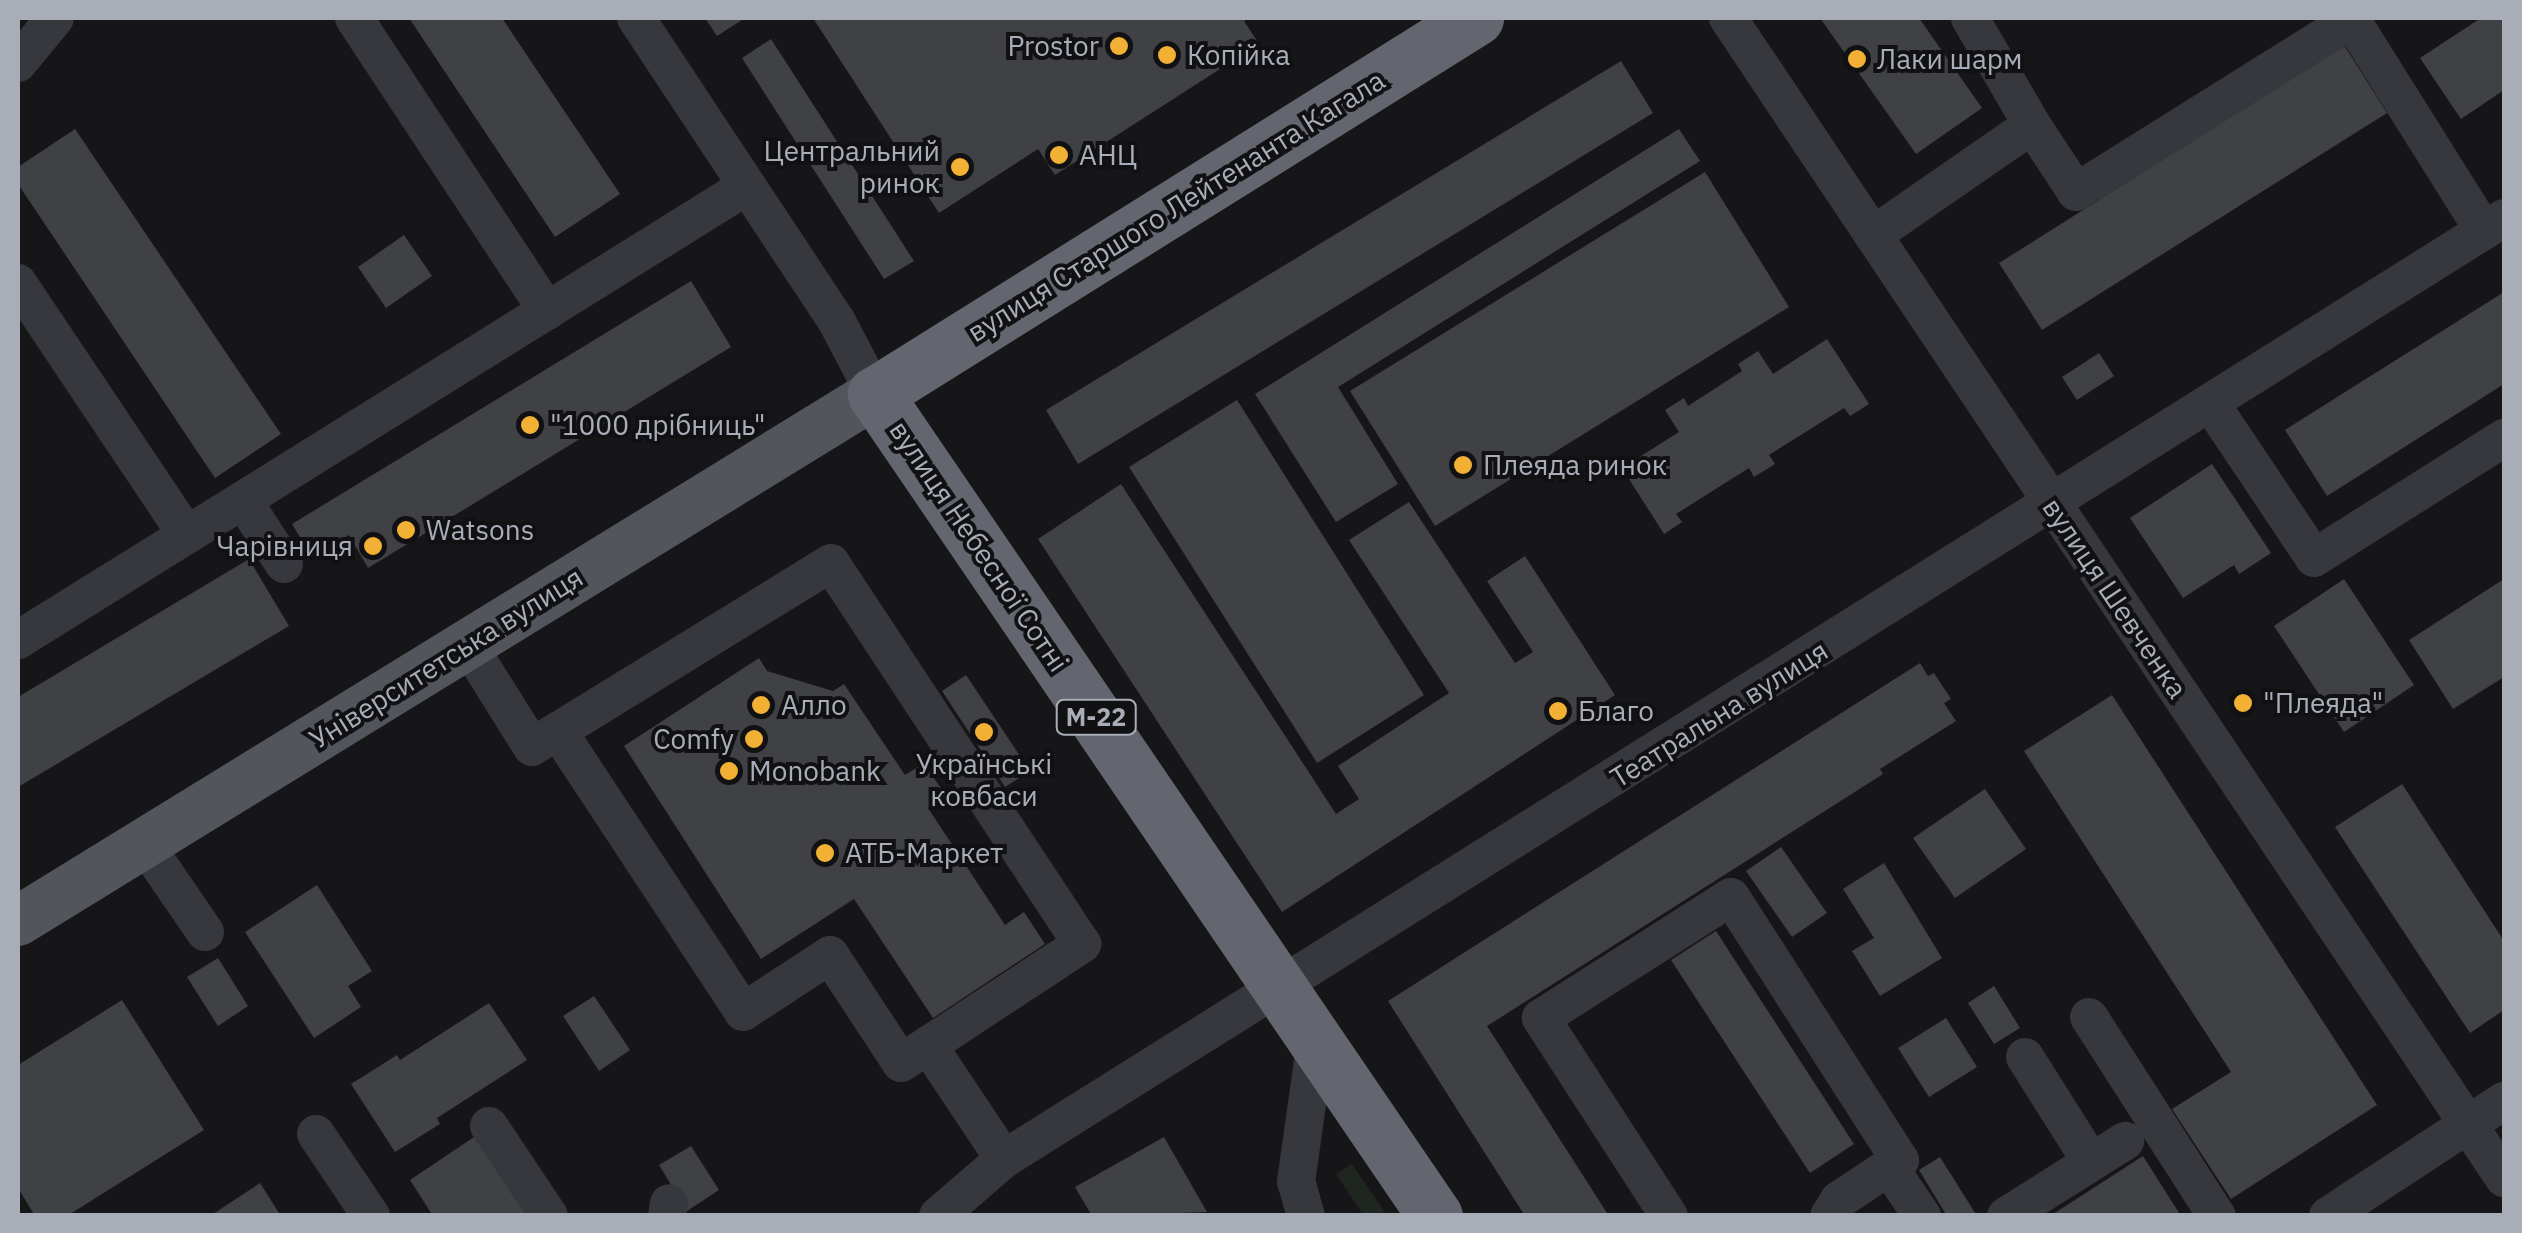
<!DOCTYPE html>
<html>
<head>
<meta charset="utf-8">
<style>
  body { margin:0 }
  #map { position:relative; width:2522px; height:1233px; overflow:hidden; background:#161618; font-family:"IBM Plex Sans",sans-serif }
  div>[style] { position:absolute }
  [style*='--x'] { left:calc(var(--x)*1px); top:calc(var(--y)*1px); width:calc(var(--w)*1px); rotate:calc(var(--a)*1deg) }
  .green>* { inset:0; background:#1e261f }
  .building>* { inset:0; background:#404145 }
  .minor>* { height:38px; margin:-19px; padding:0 19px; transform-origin:19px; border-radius:19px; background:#37383d }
  .major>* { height:50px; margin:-25px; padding:0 25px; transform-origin:25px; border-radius:25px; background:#53555c }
  .highway>* { height:55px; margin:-27.5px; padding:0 27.5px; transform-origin:27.5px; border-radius:27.5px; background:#63666e }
  .dots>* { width:28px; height:28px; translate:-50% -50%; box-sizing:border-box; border:5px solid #111113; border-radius:50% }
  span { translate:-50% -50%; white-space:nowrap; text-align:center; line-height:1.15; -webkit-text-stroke:8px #111113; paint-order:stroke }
  .shield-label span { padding:2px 8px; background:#111113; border:2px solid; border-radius:8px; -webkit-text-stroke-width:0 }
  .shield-label { font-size:25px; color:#a8adb8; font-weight:700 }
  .poi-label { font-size:28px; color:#a8adb8 }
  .right { translate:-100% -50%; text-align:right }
  .left { translate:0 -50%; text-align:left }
  .street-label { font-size:28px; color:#a8adb8 }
  .frame { position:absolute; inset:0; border:20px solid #a8adb8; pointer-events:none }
</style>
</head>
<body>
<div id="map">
  <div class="green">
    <i style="clip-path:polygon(1352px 1164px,1387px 1215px,1363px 1215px,1336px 1174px)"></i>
  </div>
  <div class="building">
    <i style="clip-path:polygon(409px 18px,502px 18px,620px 194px,555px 237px)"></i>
    <i style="clip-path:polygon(705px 18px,745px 18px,717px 36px)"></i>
    <i style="clip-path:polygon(813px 18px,1250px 18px,1244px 21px,1259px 44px,1055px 175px,1038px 149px,939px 213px)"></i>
    <i style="clip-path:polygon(1820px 18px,1919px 18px,1982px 108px,1916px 154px)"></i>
    <i style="clip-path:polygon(2481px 18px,2504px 18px,2504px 90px,2461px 119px,2420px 58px)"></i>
    <i style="clip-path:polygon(771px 39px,914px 261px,884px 279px,742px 58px)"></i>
    <i style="clip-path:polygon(2344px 45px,2387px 113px,2042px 330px,1999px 263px)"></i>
    <i style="clip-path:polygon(1621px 61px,1653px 113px,1078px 464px,1046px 410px)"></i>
    <i style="clip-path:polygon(75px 129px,281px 434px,215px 478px,18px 184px,18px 167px)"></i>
    <i style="clip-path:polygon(1679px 129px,1700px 161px,1338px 387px,1398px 484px,1336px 522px,1255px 394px)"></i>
    <i style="clip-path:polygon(1705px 172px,1789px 307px,1435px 526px,1350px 391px)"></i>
    <i style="clip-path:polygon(404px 235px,432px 276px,386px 308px,358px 267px)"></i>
    <i style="clip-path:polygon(691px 281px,731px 347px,368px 568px,349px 535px,312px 557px,292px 524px)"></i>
    <i style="clip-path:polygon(2504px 292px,2504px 384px,2327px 496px,2285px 430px)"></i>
    <i style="clip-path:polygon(1827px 339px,1869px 404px,1850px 416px,1844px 408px,1769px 455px,1775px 464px,1754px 477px,1749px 468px,1676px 514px,1682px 522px,1664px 534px,1622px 468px,1679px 432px,1665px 410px,1684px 398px,1688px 406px,1742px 371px,1738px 364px,1758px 351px,1773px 374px)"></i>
    <i style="clip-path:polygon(2099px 353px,2114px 376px,2077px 400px,2062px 377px)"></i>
    <i style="clip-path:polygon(1237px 400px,1424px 695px,1317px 763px,1129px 467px)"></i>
    <i style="clip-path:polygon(2212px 464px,2271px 553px,2239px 574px,2234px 565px,2183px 598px,2130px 518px)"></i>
    <i style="clip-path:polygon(1121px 484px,1336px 814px,1359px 799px,1338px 766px,1449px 693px,1349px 540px,1409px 502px,1515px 663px,1533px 652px,1487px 581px,1525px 556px,1615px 695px,1282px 912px,1038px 539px)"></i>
    <i style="clip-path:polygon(249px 559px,289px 626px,18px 787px,18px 697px)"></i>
    <i style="clip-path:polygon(2344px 579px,2414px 685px,2344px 732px,2274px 626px)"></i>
    <i style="clip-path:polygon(2504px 579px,2504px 677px,2453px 709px,2409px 640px)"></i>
    <i style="clip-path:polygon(759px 658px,767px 671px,833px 691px,844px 684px,905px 775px,924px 763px,946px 796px,928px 808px,1005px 925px,1024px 912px,1045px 944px,933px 1018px,854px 899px,761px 959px,624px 746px)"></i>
    <i style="clip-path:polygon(1920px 663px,1928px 676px,1934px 673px,1951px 699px,1944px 703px,1956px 721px,1880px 769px,1883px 774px,1487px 1026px,1609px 1216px,1525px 1216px,1388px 1001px)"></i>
    <i style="clip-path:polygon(966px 675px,1030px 771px,1005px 787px,942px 691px)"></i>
    <i style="clip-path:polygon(2112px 695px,2377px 1105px,2231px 1199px,2172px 1109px,2231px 1072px,2024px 751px)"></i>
    <i style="clip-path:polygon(2402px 784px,2504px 941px,2504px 1010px,2470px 1033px,2335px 827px)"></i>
    <i style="clip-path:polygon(1985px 789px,2026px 849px,1955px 898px,1913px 838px)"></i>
    <i style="clip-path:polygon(1781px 847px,1827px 913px,1792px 937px,1746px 871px)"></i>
    <i style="clip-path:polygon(1884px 863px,1942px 958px,1880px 996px,1852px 951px,1874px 938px,1843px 889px)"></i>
    <i style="clip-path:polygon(317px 885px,372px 971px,348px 986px,361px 1007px,314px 1038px,245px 932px)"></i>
    <i style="clip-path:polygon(1716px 931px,1854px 1144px,1810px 1173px,1671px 960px)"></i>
    <i style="clip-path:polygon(218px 958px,248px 1006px,218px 1026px,187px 977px)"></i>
    <i style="clip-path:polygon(1994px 986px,2020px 1028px,1994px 1044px,1968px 1003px)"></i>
    <i style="clip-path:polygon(594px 996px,630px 1050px,599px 1071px,563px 1016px)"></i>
    <i style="clip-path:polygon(122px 1000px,204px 1130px,67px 1216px,35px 1216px,18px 1188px,18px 1065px)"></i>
    <i style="clip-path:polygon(489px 1003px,527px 1060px,437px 1118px,440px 1124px,395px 1152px,351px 1084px,397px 1055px,400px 1060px)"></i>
    <i style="clip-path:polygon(1946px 1018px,1977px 1067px,1929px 1097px,1898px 1048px)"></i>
    <i style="clip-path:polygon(480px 1133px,535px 1216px,433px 1216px,410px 1180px)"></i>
    <i style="clip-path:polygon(1164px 1137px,1207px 1212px,1092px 1216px,1075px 1187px)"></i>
    <i style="clip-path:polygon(691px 1146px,719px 1190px,687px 1211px,659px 1165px)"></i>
    <i style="clip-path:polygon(2143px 1156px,2181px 1216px,2050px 1216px)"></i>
    <i style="clip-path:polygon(1940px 1157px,1977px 1216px,1947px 1216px,1919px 1170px)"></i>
    <i style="clip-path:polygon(260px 1183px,281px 1216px,210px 1216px)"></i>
  </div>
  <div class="minor">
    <i style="--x:354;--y:18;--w:351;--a:56.6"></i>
    <i style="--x:636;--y:18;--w:362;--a:56.5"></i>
    <i style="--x:836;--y:320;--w:84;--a:62.2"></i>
    <i style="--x:1728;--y:18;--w:1396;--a:56.22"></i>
    <i style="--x:2351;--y:19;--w:250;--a:57.9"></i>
    <i style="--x:18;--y:63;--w:58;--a:-50.6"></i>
    <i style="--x:2032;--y:125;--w:80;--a:56.7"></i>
    <i style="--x:2076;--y:192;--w:328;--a:-32"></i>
    <i style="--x:1873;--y:235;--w:193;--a:-34.7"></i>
    <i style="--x:2032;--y:125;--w:124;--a:-120.1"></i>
    <i style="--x:18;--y:283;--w:303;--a:56.2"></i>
    <i style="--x:2211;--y:404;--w:185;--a:56.2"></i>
    <i style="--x:2314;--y:558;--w:225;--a:-32.3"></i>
    <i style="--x:243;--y:500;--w:76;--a:57.4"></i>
    <i style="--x:18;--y:640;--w:859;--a:-31.91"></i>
    <i style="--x:468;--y:645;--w:120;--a:57.9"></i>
    <i style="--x:532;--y:747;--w:31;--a:-32"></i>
    <i style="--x:558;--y:731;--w:336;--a:56.6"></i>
    <i style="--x:743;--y:1012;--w:104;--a:-33.2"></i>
    <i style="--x:830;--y:955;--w:129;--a:56.7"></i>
    <i style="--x:901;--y:1063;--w:217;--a:-33.3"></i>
    <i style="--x:1082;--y:944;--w:456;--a:-123.4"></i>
    <i style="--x:831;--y:563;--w:321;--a:148.4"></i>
    <i style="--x:144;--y:843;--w:108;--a:55.6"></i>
    <i style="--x:2089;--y:1017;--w:237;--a:57.3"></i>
    <i style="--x:928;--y:1045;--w:137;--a:56.3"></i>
    <i style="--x:2025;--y:1057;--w:124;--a:57.8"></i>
    <i style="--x:489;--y:1126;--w:108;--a:56.3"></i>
    <i style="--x:316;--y:1134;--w:99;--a:56.1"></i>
    <i style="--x:667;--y:1216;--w:13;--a:-81"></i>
    <i style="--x:938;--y:1216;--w:87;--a:-40.8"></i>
    <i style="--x:1004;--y:1159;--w:1771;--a:-32.1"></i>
    <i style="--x:1306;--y:1216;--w:35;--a:-106"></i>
    <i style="--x:1296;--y:1182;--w:143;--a:-82"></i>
    <i style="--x:1669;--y:1216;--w:236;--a:-122.9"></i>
    <i style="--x:1541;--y:1018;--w:225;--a:-32.5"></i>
    <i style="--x:1731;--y:897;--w:313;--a:57.3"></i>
    <i style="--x:1900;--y:1160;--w:13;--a:148"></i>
    <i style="--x:1889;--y:1167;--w:59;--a:56"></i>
    <i style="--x:1829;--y:1216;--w:19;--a:-58"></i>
    <i style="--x:1839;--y:1200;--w:60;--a:-33.4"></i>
    <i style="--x:2006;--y:1216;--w:141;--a:-32.2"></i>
    <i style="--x:2328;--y:1216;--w:210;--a:-33.2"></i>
  </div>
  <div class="major">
    <i style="--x:18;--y:921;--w:1006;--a:-31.59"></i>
  </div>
  <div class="highway">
    <i style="--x:1435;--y:1216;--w:995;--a:-124.27"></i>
    <i style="--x:875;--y:394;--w:709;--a:-32.03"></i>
  </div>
  <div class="dots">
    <i style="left:1119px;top:46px;background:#f2b134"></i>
    <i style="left:1167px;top:55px;background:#f2b134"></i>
    <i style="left:1857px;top:59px;background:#f2b134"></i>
    <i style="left:1059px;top:155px;background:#f2b134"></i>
    <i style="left:960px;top:167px;background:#f2b134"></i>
    <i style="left:530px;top:425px;background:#f2b134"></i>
    <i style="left:1463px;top:465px;background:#f2b134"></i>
    <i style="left:406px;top:530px;background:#f2b134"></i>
    <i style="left:373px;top:546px;background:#f2b134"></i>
    <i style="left:2243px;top:703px;background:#f2b134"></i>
    <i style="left:761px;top:705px;background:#f2b134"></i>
    <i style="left:1558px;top:711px;background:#f2b134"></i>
    <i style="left:984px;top:732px;background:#f2b134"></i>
    <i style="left:754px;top:739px;background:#f2b134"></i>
    <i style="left:729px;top:771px;background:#f2b134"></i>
    <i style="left:825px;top:853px;background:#f2b134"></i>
  </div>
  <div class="shield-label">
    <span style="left:1096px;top:717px">М-22</span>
  </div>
  <div class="poi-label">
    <span class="right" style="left:1099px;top:46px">Prostor</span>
    <span class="left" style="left:1187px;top:55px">Копійка</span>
    <span class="left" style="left:1877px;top:59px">Лаки шарм</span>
    <span class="right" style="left:940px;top:167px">Центральний<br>ринок</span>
    <span class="left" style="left:1079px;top:155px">АНЦ</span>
    <span class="left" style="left:550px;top:425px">"1000 дрібниць"</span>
    <span class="left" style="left:1483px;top:465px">Плеяда ринок</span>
    <span class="left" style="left:426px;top:530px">Watsons</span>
    <span class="right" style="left:353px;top:546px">Чарівниця</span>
    <span class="left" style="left:2263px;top:703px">"Плеяда"</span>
    <span class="left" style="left:781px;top:705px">Алло</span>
    <span class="left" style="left:1578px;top:711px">Благо</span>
    <span class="right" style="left:734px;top:739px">Comfy</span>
    <span style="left:984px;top:780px">Українські<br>ковбаси</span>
    <span class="left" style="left:749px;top:771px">Monobank</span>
    <span class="left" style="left:845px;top:853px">АТБ-Маркет</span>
  </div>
  <div class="street-label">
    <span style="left:1176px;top:206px;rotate:-32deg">вулиця Старшого Лейтенанта Кагала</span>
    <span style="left:979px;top:546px;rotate:56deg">вулиця Небесної Сотні</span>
    <span style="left:2115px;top:598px;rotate:56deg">вулиця Шевченка</span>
    <span style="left:446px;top:658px;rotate:-32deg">Університетська вулиця</span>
    <span style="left:1719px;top:714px;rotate:-32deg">Театральна вулиця</span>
  </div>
  <div class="frame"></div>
</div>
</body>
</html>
